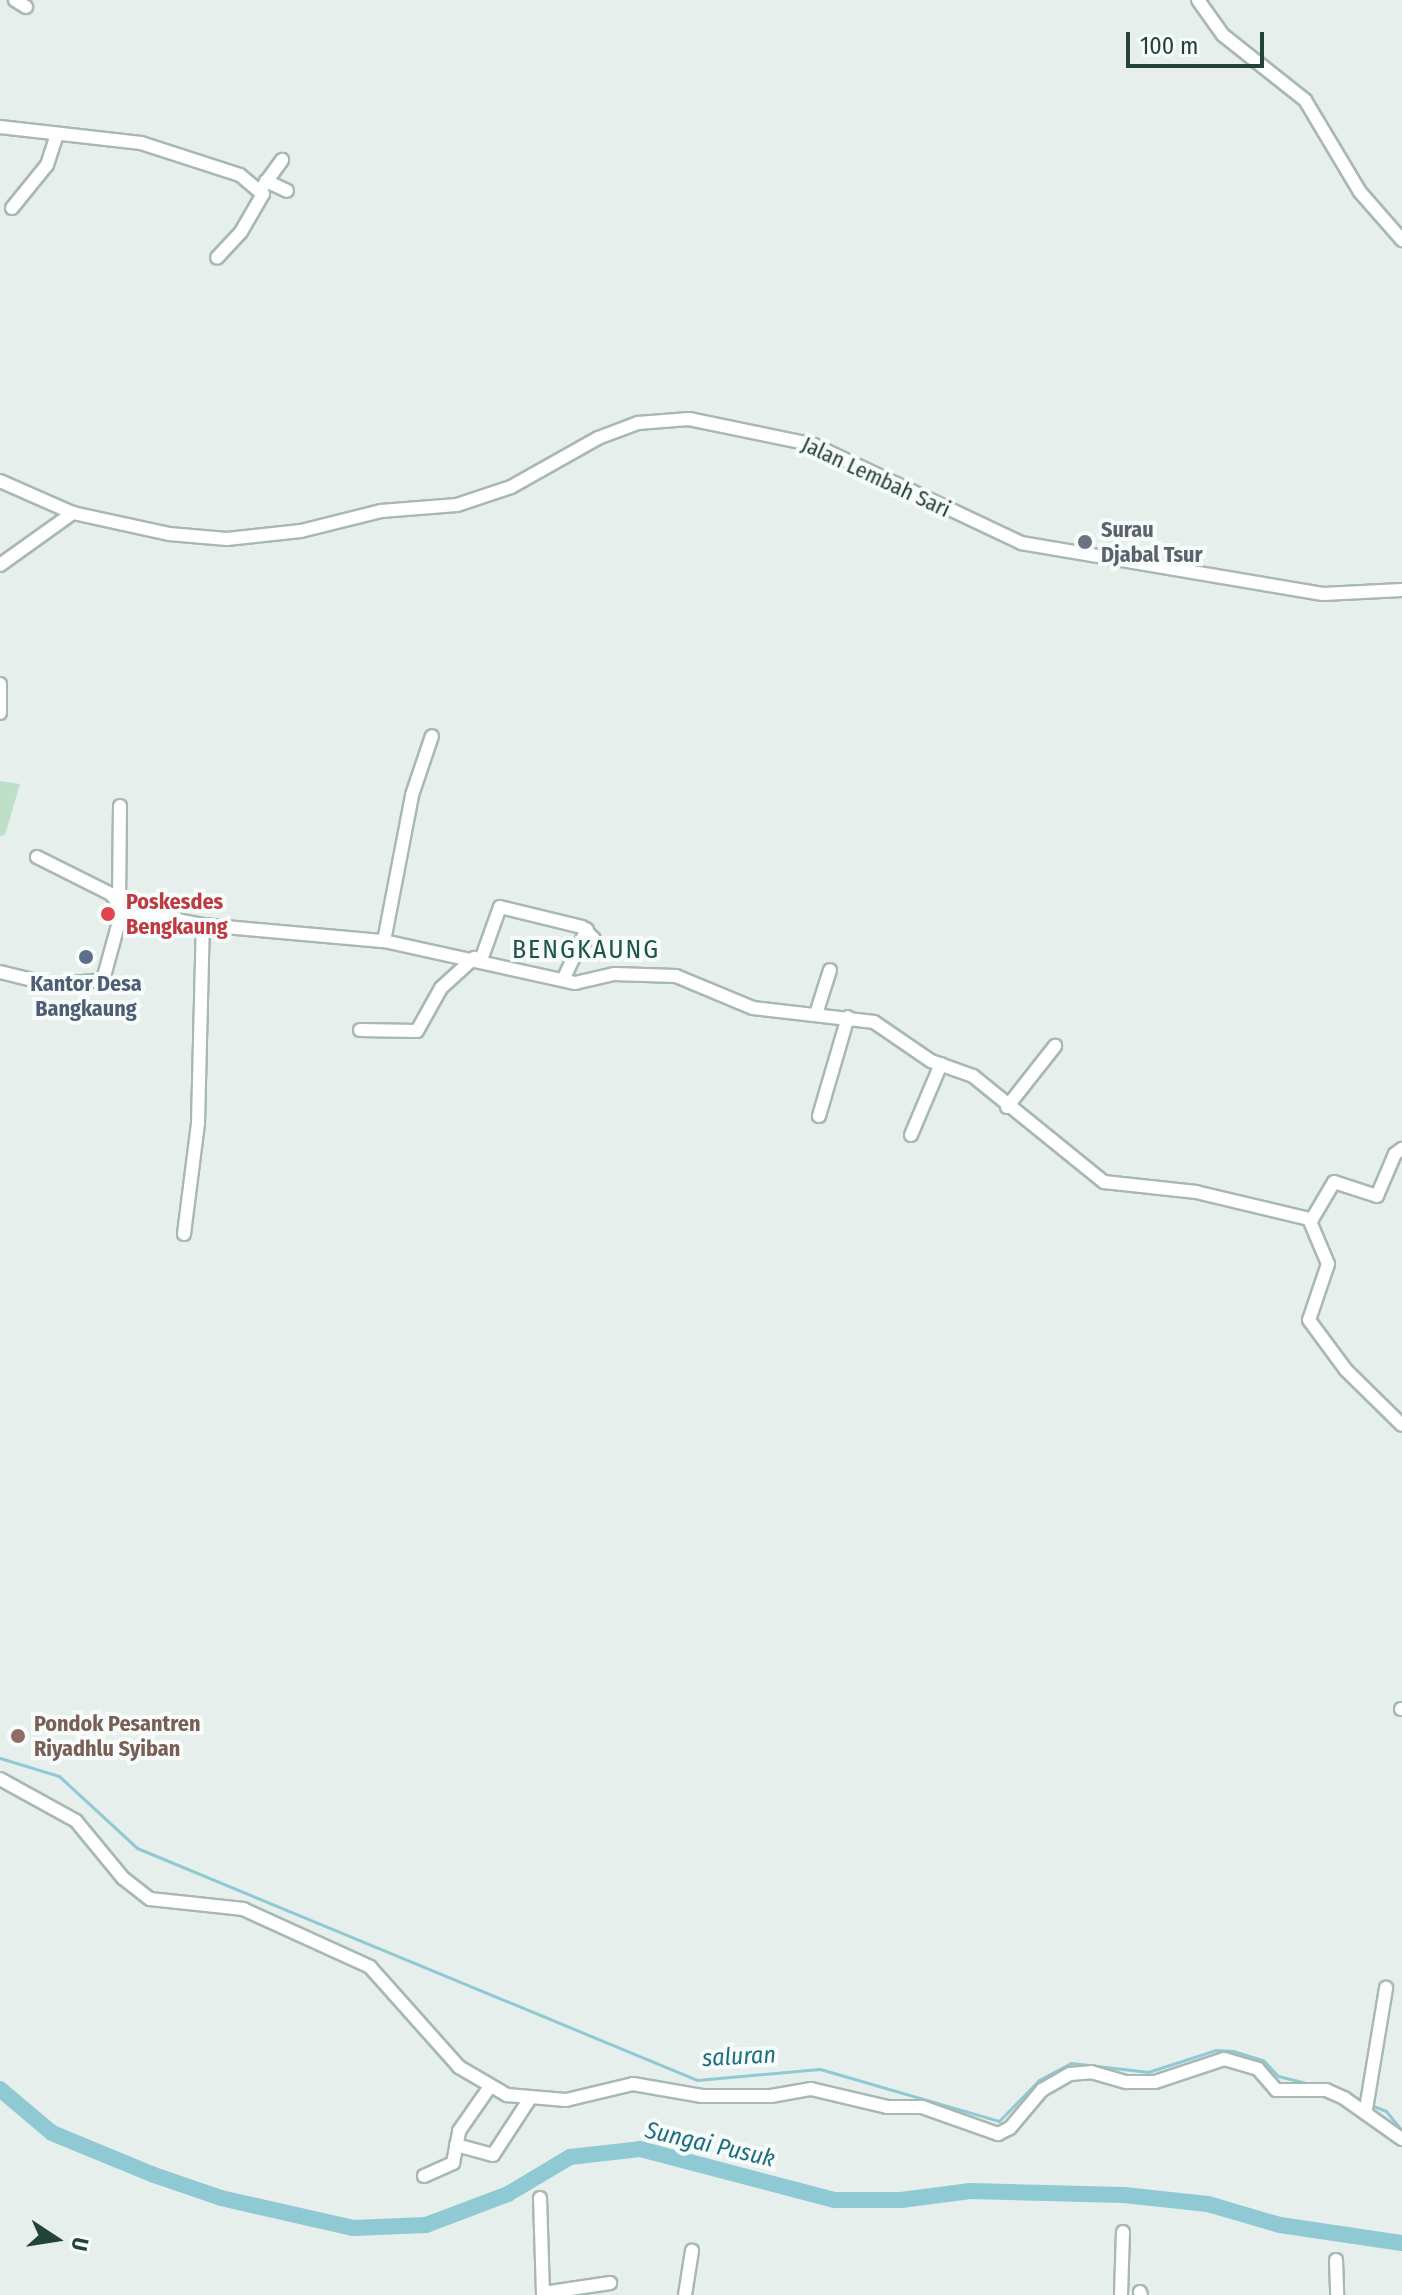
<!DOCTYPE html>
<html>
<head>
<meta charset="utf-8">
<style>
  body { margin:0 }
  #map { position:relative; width:1402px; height:2295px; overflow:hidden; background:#e6efeb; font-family:"Fira Sans Condensed",sans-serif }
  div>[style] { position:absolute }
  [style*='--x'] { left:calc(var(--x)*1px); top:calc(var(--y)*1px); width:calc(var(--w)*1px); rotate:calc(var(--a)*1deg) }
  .green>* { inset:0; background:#bfe0c8 }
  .stream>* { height:3px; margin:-1.5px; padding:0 1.5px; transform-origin:1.5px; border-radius:1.5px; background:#8ec9d4 }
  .river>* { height:16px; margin:-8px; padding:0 8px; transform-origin:8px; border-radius:8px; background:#8ec9d4 }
  .roads { filter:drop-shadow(2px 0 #a8b8b2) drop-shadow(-2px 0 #a8b8b2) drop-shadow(0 2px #a8b8b2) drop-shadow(0 -2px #a8b8b2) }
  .minor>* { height:12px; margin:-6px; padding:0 6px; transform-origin:6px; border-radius:6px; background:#fff }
  .dots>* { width:22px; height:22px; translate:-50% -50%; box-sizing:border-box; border:4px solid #f7fbf9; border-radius:50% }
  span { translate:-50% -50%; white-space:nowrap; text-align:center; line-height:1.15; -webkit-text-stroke:8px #f7fbf9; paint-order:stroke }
  .street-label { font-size:22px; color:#24423a }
  .worship-label { font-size:22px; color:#5b616d; font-weight:700 }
  .left { translate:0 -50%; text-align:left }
  .health-label { font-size:22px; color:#be3a42; font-weight:700 }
  .service-label { font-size:22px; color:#4e5e75; font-weight:700 }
  .education-label { font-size:22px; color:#785e54; font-weight:700 }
  .water-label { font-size:24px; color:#1c6f80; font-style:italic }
  .quarter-label { font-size:26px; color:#1f5548; letter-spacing:2px }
  .north { position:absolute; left:16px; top:2199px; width:80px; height:80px; -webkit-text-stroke:6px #f7fbf9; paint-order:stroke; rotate:102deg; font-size:22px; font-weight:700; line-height:32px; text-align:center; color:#24423a }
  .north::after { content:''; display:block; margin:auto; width:28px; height:36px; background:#24423a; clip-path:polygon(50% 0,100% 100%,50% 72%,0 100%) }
  .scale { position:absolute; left:1126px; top:32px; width:138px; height:36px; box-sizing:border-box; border:4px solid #24423a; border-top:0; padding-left:10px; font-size:24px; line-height:28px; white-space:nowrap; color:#24423a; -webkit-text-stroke:6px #f7fbf9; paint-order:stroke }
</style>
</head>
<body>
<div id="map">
  <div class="green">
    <i style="clip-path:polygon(0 781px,20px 784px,5px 835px,0 836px)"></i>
  </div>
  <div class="stream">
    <i style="--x:0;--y:1758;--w:62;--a:17"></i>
    <i style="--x:59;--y:1776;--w:106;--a:42.7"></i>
    <i style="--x:137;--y:1848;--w:606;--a:22.5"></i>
    <i style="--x:697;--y:2080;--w:123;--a:-5.1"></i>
    <i style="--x:820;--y:2069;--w:186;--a:16.2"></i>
    <i style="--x:999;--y:2121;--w:57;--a:-45.7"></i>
    <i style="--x:1039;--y:2080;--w:36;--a:-28"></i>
    <i style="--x:1071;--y:2063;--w:78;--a:6.7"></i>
    <i style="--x:1148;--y:2072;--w:71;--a:-17.9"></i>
    <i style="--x:1216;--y:2050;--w:17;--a:3"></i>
    <i style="--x:1233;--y:2051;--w:31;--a:17"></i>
    <i style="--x:1263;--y:2060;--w:22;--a:47"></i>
    <i style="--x:1278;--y:2076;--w:34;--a:14"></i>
    <i style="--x:1371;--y:2105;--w:16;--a:22"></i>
    <i style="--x:1386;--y:2111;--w:26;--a:51"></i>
  </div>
  <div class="river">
    <i style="--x:0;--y:2089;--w:68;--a:40.2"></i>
    <i style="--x:52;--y:2133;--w:110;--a:22.4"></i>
    <i style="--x:154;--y:2175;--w:71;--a:18.9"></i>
    <i style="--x:221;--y:2198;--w:135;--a:12.8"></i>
    <i style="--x:353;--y:2228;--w:73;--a:-2.4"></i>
    <i style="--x:426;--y:2225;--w:88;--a:-20.7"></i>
    <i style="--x:508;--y:2194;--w:72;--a:-30.8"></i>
    <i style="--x:570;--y:2157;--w:70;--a:-6.5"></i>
    <i style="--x:640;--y:2149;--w:202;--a:14.7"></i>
    <i style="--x:835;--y:2200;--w:66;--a:0"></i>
    <i style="--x:901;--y:2200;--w:70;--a:-7.4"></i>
    <i style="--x:970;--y:2191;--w:154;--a:1.5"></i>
    <i style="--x:1124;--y:2195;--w:84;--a:6.1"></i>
    <i style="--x:1208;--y:2204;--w:75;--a:16.3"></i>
    <i style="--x:1280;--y:2225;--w:123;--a:8.4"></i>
  </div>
  <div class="roads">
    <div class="minor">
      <i style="--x:15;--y:0;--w:13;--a:32"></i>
      <i style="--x:1198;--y:0;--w:43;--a:54.5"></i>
      <i style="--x:1223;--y:35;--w:105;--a:38.4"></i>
      <i style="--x:1305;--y:100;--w:107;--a:59.1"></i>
      <i style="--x:1360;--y:192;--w:64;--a:48.8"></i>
      <i style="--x:0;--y:127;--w:142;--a:6.5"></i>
      <i style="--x:141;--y:143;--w:104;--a:17.9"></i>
      <i style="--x:240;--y:175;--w:30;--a:40"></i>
      <i style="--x:263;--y:194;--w:44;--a:120.1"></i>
      <i style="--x:241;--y:232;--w:35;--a:133"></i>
      <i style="--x:266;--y:181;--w:23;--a:25"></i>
      <i style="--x:261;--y:189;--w:36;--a:-54"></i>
      <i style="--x:12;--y:208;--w:55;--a:-50.9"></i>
      <i style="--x:47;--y:165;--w:32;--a:-72"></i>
      <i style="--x:0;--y:481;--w:80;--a:23.7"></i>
      <i style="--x:0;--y:565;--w:90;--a:-35.5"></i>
      <i style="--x:73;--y:513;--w:98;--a:12.3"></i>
      <i style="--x:169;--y:534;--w:58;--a:4.9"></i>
      <i style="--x:227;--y:539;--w:74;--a:-6.2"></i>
      <i style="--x:301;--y:531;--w:82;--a:-14"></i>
      <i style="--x:381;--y:511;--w:76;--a:-4.5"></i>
      <i style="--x:457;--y:505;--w:57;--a:-18.4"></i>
      <i style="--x:511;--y:487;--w:100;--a:-29.4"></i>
      <i style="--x:598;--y:438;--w:43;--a:-20.6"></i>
      <i style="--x:638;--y:423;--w:51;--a:-4.5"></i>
      <i style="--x:689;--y:419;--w:128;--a:11.7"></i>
      <i style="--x:814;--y:445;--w:229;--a:25.3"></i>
      <i style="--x:1021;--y:543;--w:306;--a:9.6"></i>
      <i style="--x:1323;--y:594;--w:79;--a:-2.9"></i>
      <i style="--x:0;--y:684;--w:29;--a:90"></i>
      <i style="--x:37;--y:857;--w:83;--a:26.6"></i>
      <i style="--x:111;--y:894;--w:23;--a:52"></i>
      <i style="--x:119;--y:901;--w:95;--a:-89.4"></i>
      <i style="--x:384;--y:941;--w:149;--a:-79.1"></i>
      <i style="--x:412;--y:795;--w:62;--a:-71.3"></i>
      <i style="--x:481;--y:960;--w:56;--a:-70.3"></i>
      <i style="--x:500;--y:907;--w:84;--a:13.7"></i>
      <i style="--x:582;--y:927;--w:17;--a:45"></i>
      <i style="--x:0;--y:972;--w:55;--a:13.8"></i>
      <i style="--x:53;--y:985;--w:50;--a:-5.7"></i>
      <i style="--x:103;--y:980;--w:64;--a:-74.7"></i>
      <i style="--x:120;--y:918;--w:12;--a:-35"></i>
      <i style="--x:130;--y:911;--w:74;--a:10.9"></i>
      <i style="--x:203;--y:925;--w:182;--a:5.1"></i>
      <i style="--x:384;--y:941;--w:196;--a:12.4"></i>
      <i style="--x:575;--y:983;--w:40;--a:-13"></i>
      <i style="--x:614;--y:974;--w:62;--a:1.8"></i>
      <i style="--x:676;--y:976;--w:83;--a:22.6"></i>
      <i style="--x:753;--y:1008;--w:122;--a:6.6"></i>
      <i style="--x:874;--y:1022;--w:69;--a:34.4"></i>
      <i style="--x:931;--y:1061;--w:45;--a:19.7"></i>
      <i style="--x:973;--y:1076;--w:169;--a:39"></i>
      <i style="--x:1104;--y:1182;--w:93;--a:6.2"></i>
      <i style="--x:1196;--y:1192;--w:116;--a:13.4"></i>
      <i style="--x:1309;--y:1219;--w:49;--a:67.1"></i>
      <i style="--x:1328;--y:1264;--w:59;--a:108.7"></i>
      <i style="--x:1309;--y:1320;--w:62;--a:53.5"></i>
      <i style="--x:1346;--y:1370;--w:78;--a:44.5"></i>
      <i style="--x:563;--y:980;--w:56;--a:-64.8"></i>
      <i style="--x:816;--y:1014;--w:46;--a:-72.3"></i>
      <i style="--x:360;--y:1030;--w:57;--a:1"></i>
      <i style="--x:417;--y:1031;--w:49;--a:-60.8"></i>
      <i style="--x:441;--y:988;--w:45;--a:-42.3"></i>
      <i style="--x:1007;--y:1107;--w:78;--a:-51.8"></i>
      <i style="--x:819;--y:1116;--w:103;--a:-73.7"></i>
      <i style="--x:911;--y:1135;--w:77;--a:-67.1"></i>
      <i style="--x:1311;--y:1221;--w:45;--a:-59.5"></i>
      <i style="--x:1334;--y:1182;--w:45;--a:18"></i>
      <i style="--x:1377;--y:1196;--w:46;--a:-66.8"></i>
      <i style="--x:1395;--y:1154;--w:9;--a:-36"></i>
      <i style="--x:184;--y:1234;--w:112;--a:-82.8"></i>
      <i style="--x:198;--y:1123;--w:198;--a:-88.6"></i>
      <i style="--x:1401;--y:1709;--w:1;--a:0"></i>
      <i style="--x:0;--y:1779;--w:87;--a:28.9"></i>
      <i style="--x:76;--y:1821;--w:74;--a:50.5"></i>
      <i style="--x:123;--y:1878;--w:34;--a:38"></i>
      <i style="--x:150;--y:1899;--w:94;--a:6.1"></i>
      <i style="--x:243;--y:1909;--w:140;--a:24.5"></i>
      <i style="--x:370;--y:1967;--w:134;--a:48.3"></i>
      <i style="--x:459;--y:2067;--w:56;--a:30.3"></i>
      <i style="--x:507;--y:2095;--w:59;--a:4.8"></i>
      <i style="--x:566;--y:2100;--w:69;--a:-13.4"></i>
      <i style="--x:633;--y:2084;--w:70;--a:9.9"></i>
      <i style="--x:702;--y:2096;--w:69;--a:0"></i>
      <i style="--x:771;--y:2096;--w:41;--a:-9.9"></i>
      <i style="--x:811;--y:2089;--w:78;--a:13.3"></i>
      <i style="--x:887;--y:2107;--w:35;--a:0"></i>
      <i style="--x:922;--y:2107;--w:81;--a:19.6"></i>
      <i style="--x:998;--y:2134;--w:13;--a:-27"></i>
      <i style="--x:1010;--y:2128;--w:50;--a:-49.9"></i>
      <i style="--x:1042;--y:2090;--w:32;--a:-30"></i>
      <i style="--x:1070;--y:2074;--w:21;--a:-5"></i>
      <i style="--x:1091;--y:2072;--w:37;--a:16"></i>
      <i style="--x:1127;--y:2082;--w:28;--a:0"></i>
      <i style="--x:1155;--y:2082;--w:73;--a:-18.4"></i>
      <i style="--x:1224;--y:2059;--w:35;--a:16"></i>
      <i style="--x:1258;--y:2069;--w:28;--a:49"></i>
      <i style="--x:1276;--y:2090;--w:50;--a:0"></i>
      <i style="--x:1326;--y:2090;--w:20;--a:24"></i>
      <i style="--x:1344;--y:2098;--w:71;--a:35.3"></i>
      <i style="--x:1366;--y:2109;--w:123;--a:-80.6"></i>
      <i style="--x:456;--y:2145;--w:38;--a:15"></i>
      <i style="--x:493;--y:2155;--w:66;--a:-56.8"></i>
      <i style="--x:424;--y:2176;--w:32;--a:-24"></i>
      <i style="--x:453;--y:2163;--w:33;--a:-79"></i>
      <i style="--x:459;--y:2131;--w:52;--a:-55.1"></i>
      <i style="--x:540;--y:2198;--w:97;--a:88.2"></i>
      <i style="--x:1336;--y:2260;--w:35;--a:88"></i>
      <i style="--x:1140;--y:2292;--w:3;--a:72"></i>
      <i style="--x:543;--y:2293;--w:68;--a:-8.5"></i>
      <i style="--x:685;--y:2295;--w:45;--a:-81"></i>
      <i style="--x:1121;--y:2295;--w:63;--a:-88.2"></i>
    </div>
  </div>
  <div class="dots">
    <i style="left:1085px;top:542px;background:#6b7280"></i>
    <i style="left:108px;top:914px;background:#e0444e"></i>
    <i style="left:86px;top:957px;background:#5c6f8a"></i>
    <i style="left:18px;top:1736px;background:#8d6e63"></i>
  </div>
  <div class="street-label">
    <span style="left:876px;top:477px;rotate:25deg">Jalan Lembah Sari</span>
  </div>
  <div class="worship-label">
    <span class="left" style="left:1101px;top:542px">Surau<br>Djabal Tsur</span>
  </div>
  <div class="health-label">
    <span class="left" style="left:126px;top:914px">Poskesdes<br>Bengkaung</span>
  </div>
  <div class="service-label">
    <span style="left:86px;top:996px">Kantor Desa<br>Bangkaung</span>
  </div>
  <div class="education-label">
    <span class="left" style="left:34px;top:1736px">Pondok Pesantren<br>Riyadhlu Syiban</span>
  </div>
  <div class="water-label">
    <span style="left:739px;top:2057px;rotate:-3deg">saluran</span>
    <span style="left:710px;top:2145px;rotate:13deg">Sungai Pusuk</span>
  </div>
  <div class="quarter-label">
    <span style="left:586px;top:950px">BENGKAUNG</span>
  </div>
  <div class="north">U</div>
  <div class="scale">100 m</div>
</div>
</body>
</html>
